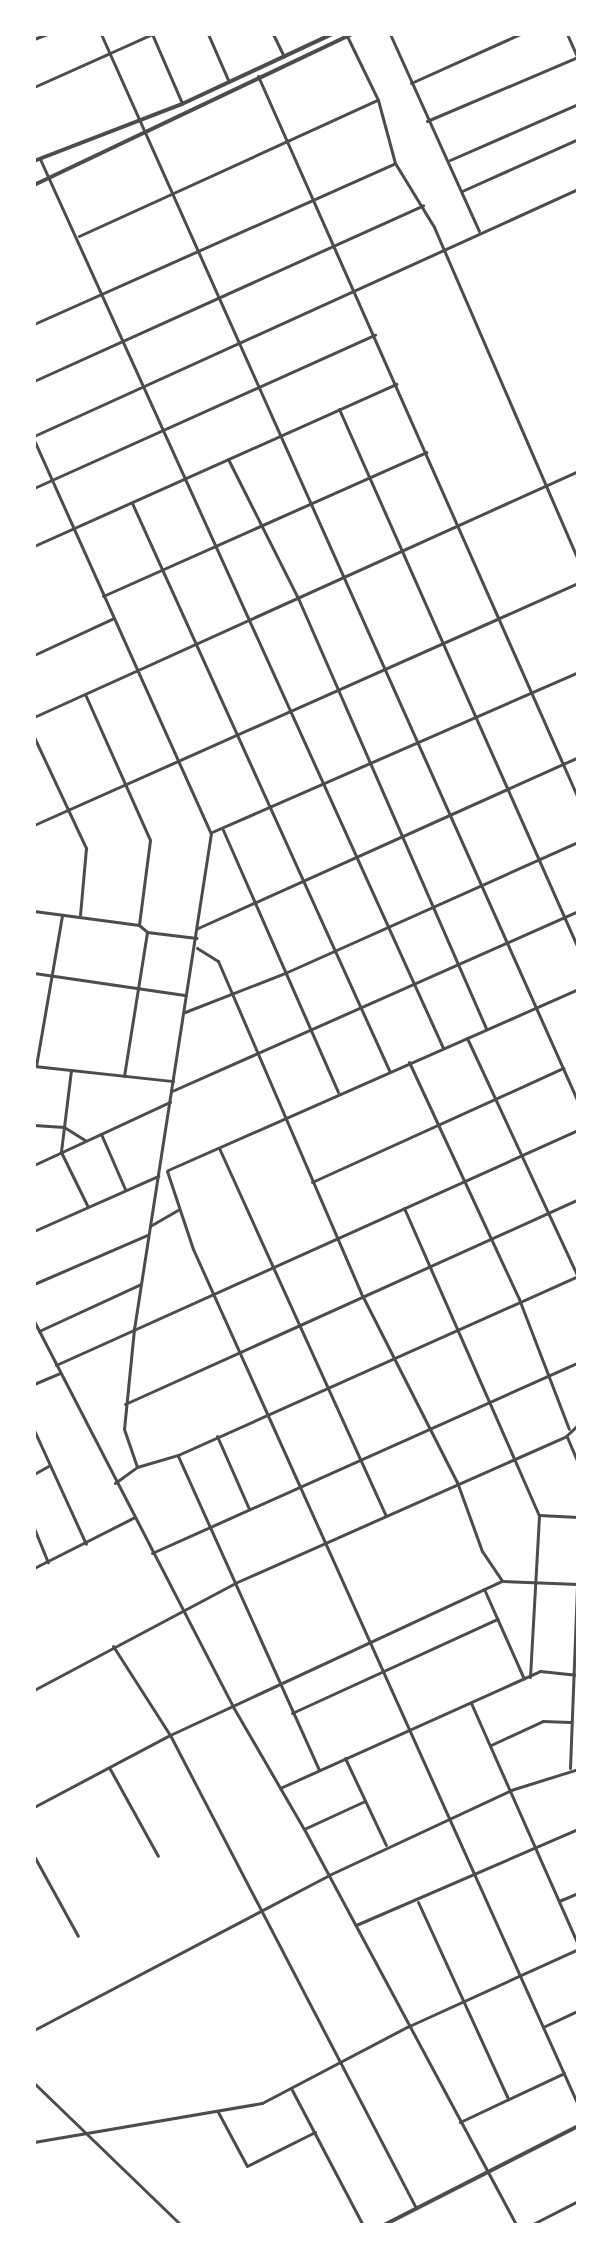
<!DOCTYPE html>
<html>
<head>
<meta charset="utf-8">
<style>
  body { margin:0 }
  #map { position:relative; width:612px; height:2259px; overflow:hidden; background:#fff; font-family:"Sofia Sans Condensed",sans-serif }
  div>[style] { position:absolute }
  [style*='--x'] { left:calc(var(--x)*1px); top:calc(var(--y)*1px); width:calc(var(--w)*1px); rotate:calc(var(--a)*1deg) }
  .minor>* { height:3px; margin:-1.5px; padding:0 1.5px; transform-origin:1.5px; border-radius:1.5px; background:#4c4c4c }
  .tertiary>* { height:4px; margin:-2px; padding:0 2px; transform-origin:2px; border-radius:2px; background:#4c4c4c }
  span { translate:-50% -50%; white-space:nowrap; text-align:center; line-height:1.15; -webkit-text-stroke:6px #fff; paint-order:stroke }
  .frame { position:absolute; inset:0; border:36px solid #fff; pointer-events:none }
</style>
</head>
<body>
<div id="map">
  <div class="minor">
    <i style="--x:101;--y:34;--w:1170;--a:65.93"></i>
    <i style="--x:208;--y:34;--w:52;--a:66.4"></i>
    <i style="--x:273;--y:34;--w:25;--a:64"></i>
    <i style="--x:346;--y:34;--w:73;--a:64.1"></i>
    <i style="--x:378;--y:100;--w:65;--a:74.9"></i>
    <i style="--x:395;--y:163;--w:75;--a:58.6"></i>
    <i style="--x:434;--y:227;--w:363;--a:66.6"></i>
    <i style="--x:390;--y:34;--w:216;--a:65.7"></i>
    <i style="--x:567;--y:34;--w:24;--a:66"></i>
    <i style="--x:34;--y:39;--w:14;--a:-21"></i>
    <i style="--x:258;--y:76;--w:790;--a:66.1"></i>
    <i style="--x:411;--y:83;--w:120;--a:-24.2"></i>
    <i style="--x:34;--y:87;--w:83;--a:-24.1"></i>
    <i style="--x:110;--y:53;--w:46;--a:-24.3"></i>
    <i style="--x:152;--y:34;--w:75;--a:66.5"></i>
    <i style="--x:427;--y:121;--w:164;--a:-23"></i>
    <i style="--x:40;--y:159;--w:976;--a:65.61"></i>
    <i style="--x:450;--y:160;--w:140;--a:-23.6"></i>
    <i style="--x:462;--y:191;--w:127;--a:-24.1"></i>
    <i style="--x:79;--y:236;--w:328;--a:-24.5"></i>
    <i style="--x:34;--y:324;--w:395;--a:-24"></i>
    <i style="--x:34;--y:381;--w:427;--a:-24.3"></i>
    <i style="--x:339;--y:409;--w:590;--a:66.09"></i>
    <i style="--x:34;--y:436;--w:597;--a:-24.42"></i>
    <i style="--x:34;--y:440;--w:431;--a:65.8"></i>
    <i style="--x:211;--y:833;--w:502;--a:98.82"></i>
    <i style="--x:134;--y:1329;--w:100;--a:95.7"></i>
    <i style="--x:124;--y:1429;--w:40;--a:71.1"></i>
    <i style="--x:228;--y:459;--w:156;--a:63.3"></i>
    <i style="--x:298;--y:598;--w:470;--a:66.4"></i>
    <i style="--x:34;--y:488;--w:374;--a:-24.2"></i>
    <i style="--x:132;--y:503;--w:623;--a:65.62"></i>
    <i style="--x:34;--y:546;--w:397;--a:-24.1"></i>
    <i style="--x:103;--y:596;--w:354;--a:-24"></i>
    <i style="--x:34;--y:655;--w:86;--a:-24.8"></i>
    <i style="--x:85;--y:694;--w:160;--a:66"></i>
    <i style="--x:150;--y:840;--w:86;--a:97.4"></i>
    <i style="--x:34;--y:717;--w:597;--a:-24.33"></i>
    <i style="--x:34;--y:737;--w:123;--a:64.9"></i>
    <i style="--x:86;--y:848;--w:67;--a:95.1"></i>
    <i style="--x:34;--y:825;--w:595;--a:-23.98"></i>
    <i style="--x:223;--y:830;--w:286;--a:66.3"></i>
    <i style="--x:212;--y:832;--w:399;--a:-23.6"></i>
    <i style="--x:34;--y:911;--w:106;--a:7.6"></i>
    <i style="--x:139;--y:925;--w:11;--a:41"></i>
    <i style="--x:147;--y:932;--w:50;--a:6.8"></i>
    <i style="--x:198;--y:928;--w:417;--a:-24.2"></i>
    <i style="--x:197;--y:948;--w:25;--a:32"></i>
    <i style="--x:218;--y:961;--w:366;--a:66.7"></i>
    <i style="--x:363;--y:1297;--w:208;--a:63.1"></i>
    <i style="--x:457;--y:1482;--w:73;--a:70.1"></i>
    <i style="--x:482;--y:1551;--w:36;--a:56"></i>
    <i style="--x:34;--y:973;--w:152;--a:8.3"></i>
    <i style="--x:185;--y:1012;--w:107;--a:-21.3"></i>
    <i style="--x:285;--y:973;--w:321;--a:-24.1"></i>
    <i style="--x:467;--y:1038;--w:264;--a:65.1"></i>
    <i style="--x:409;--y:1062;--w:261;--a:65.1"></i>
    <i style="--x:519;--y:1299;--w:139;--a:69"></i>
    <i style="--x:34;--y:1066;--w:140;--a:6.2"></i>
    <i style="--x:36;--y:1066;--w:152;--a:-80.2"></i>
    <i style="--x:71;--y:1070;--w:83;--a:97"></i>
    <i style="--x:61;--y:1152;--w:61;--a:63.9"></i>
    <i style="--x:124;--y:1076;--w:146;--a:-80.9"></i>
    <i style="--x:172;--y:1091;--w:444;--a:-23.9"></i>
    <i style="--x:34;--y:1125;--w:30;--a:4"></i>
    <i style="--x:64;--y:1127;--w:25;--a:32"></i>
    <i style="--x:101;--y:1134;--w:60;--a:66.4"></i>
    <i style="--x:219;--y:1148;--w:404;--a:65.6"></i>
    <i style="--x:34;--y:1165;--w:150;--a:-24.9"></i>
    <i style="--x:168;--y:1170;--w:448;--a:-23.8"></i>
    <i style="--x:167;--y:1171;--w:82;--a:71.6"></i>
    <i style="--x:193;--y:1249;--w:939;--a:65.78"></i>
    <i style="--x:312;--y:1182;--w:276;--a:-24.4"></i>
    <i style="--x:404;--y:1208;--w:335;--a:66.3"></i>
    <i style="--x:539;--y:1515;--w:39;--a:3"></i>
    <i style="--x:150;--y:1226;--w:32;--a:-30"></i>
    <i style="--x:34;--y:1231;--w:136;--a:-23.9"></i>
    <i style="--x:34;--y:1284;--w:123;--a:-23.4"></i>
    <i style="--x:34;--y:1321;--w:432;--a:62.7"></i>
    <i style="--x:232;--y:1705;--w:143;--a:59.9"></i>
    <i style="--x:304;--y:1829;--w:449;--a:61.8"></i>
    <i style="--x:39;--y:1331;--w:112;--a:-24.7"></i>
    <i style="--x:56;--y:1365;--w:572;--a:-24.24"></i>
    <i style="--x:34;--y:1384;--w:28;--a:-23"></i>
    <i style="--x:125;--y:1404;--w:497;--a:-24.3"></i>
    <i style="--x:34;--y:1430;--w:125;--a:65.5"></i>
    <i style="--x:217;--y:1436;--w:80;--a:66.3"></i>
    <i style="--x:567;--y:1437;--w:28;--a:67"></i>
    <i style="--x:178;--y:1456;--w:344;--a:65.8"></i>
    <i style="--x:34;--y:1474;--w:18;--a:-29"></i>
    <i style="--x:115;--y:1483;--w:27;--a:-36"></i>
    <i style="--x:137;--y:1467;--w:43;--a:-16.3"></i>
    <i style="--x:178;--y:1455;--w:438;--a:-24.1"></i>
    <i style="--x:34;--y:1528;--w:37;--a:68"></i>
    <i style="--x:152;--y:1553;--w:467;--a:-24.1"></i>
    <i style="--x:34;--y:1568;--w:111;--a:-26.8"></i>
    <i style="--x:484;--y:1589;--w:98;--a:66"></i>
    <i style="--x:113;--y:1646;--w:106;--a:57.4"></i>
    <i style="--x:170;--y:1735;--w:533;--a:62.52"></i>
    <i style="--x:530;--y:1677;--w:162;--a:-86.8"></i>
    <i style="--x:34;--y:1690;--w:228;--a:-28"></i>
    <i style="--x:235;--y:1583;--w:362;--a:-23.9"></i>
    <i style="--x:566;--y:1436;--w:16;--a:-43"></i>
    <i style="--x:471;--y:1703;--w:264;--a:66.1"></i>
    <i style="--x:292;--y:1713;--w:226;--a:-24.6"></i>
    <i style="--x:491;--y:1745;--w:57;--a:-24.8"></i>
    <i style="--x:543;--y:1721;--w:27;--a:2"></i>
    <i style="--x:345;--y:1758;--w:96;--a:64.8"></i>
    <i style="--x:570;--y:1768;--w:184;--a:-87.8"></i>
    <i style="--x:110;--y:1769;--w:99;--a:61.1"></i>
    <i style="--x:280;--y:1788;--w:285;--a:-24.2"></i>
    <i style="--x:540;--y:1671;--w:38;--a:6"></i>
    <i style="--x:34;--y:1807;--w:154;--a:-27.9"></i>
    <i style="--x:170;--y:1735;--w:366;--a:-24.9"></i>
    <i style="--x:502;--y:1581;--w:76;--a:2.3"></i>
    <i style="--x:304;--y:1829;--w:67;--a:-24.7"></i>
    <i style="--x:34;--y:1856;--w:91;--a:61.2"></i>
    <i style="--x:559;--y:1901;--w:21;--a:-23"></i>
    <i style="--x:418;--y:1902;--w:217;--a:65.4"></i>
    <i style="--x:356;--y:1925;--w:242;--a:-23.4"></i>
    <i style="--x:543;--y:2027;--w:38;--a:-25"></i>
    <i style="--x:34;--y:2030;--w:333;--a:-27.7"></i>
    <i style="--x:329;--y:1875;--w:201;--a:-25"></i>
    <i style="--x:511;--y:1790;--w:70;--a:-17.4"></i>
    <i style="--x:34;--y:2083;--w:204;--a:44"></i>
    <i style="--x:292;--y:2090;--w:153;--a:62.3"></i>
    <i style="--x:218;--y:2112;--w:61;--a:61.8"></i>
    <i style="--x:247;--y:2166;--w:76;--a:-26.6"></i>
    <i style="--x:460;--y:2122;--w:115;--a:-25.2"></i>
    <i style="--x:34;--y:2142;--w:231;--a:-9.7"></i>
    <i style="--x:262;--y:2103;--w:164;--a:-27.7"></i>
    <i style="--x:407;--y:2027;--w:188;--a:-24.5"></i>
    <i style="--x:531;--y:2225;--w:53;--a:-27.1"></i>
  </div>
  <div class="tertiary">
    <i style="--x:34;--y:161;--w:159;--a:-21.1"></i>
    <i style="--x:182;--y:104;--w:166;--a:-25"></i>
    <i style="--x:34;--y:185;--w:352;--a:-25.4"></i>
    <i style="--x:384;--y:2225;--w:218;--a:-27"></i>
  </div>
  <div class="frame"></div>
</div>
</body>
</html>
